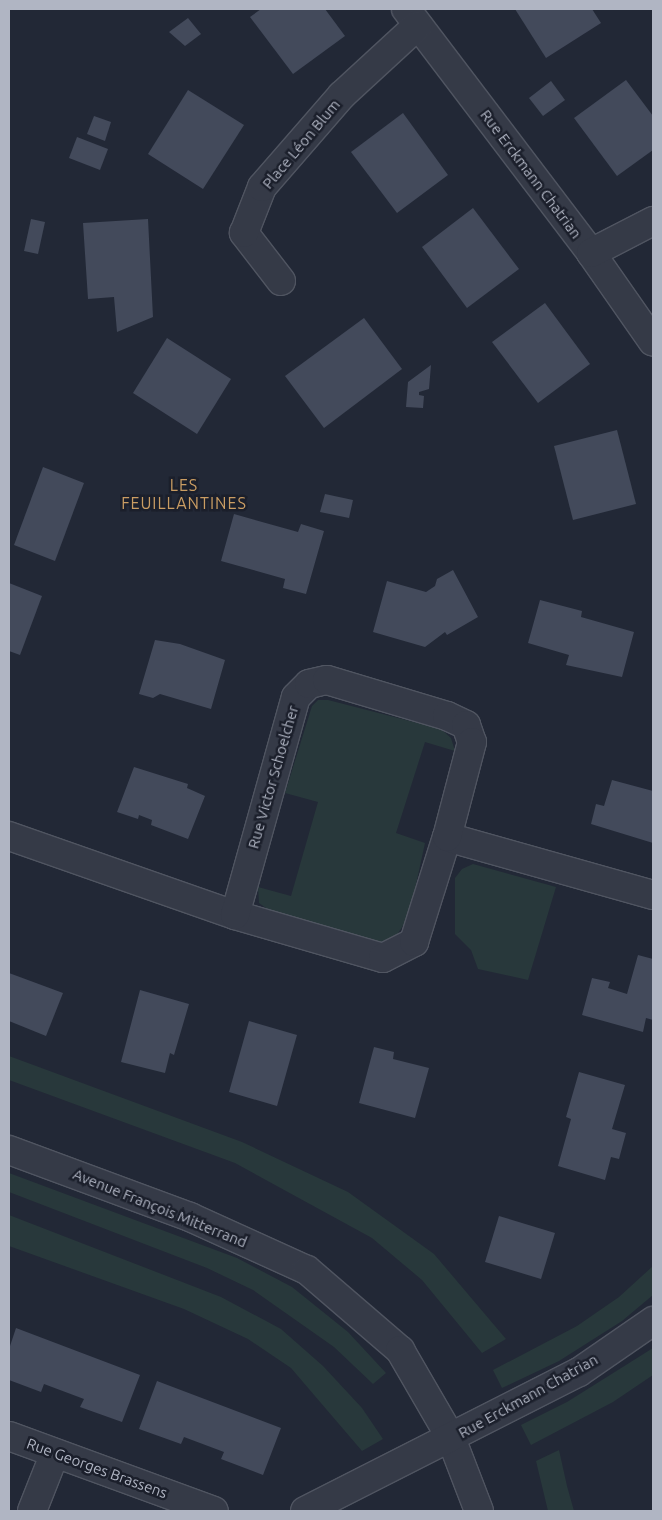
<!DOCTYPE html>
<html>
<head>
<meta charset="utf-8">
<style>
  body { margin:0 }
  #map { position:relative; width:662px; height:1520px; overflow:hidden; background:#222836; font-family:Ubuntu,sans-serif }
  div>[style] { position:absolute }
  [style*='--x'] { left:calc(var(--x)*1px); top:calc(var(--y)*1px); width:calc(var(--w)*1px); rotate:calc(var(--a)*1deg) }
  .green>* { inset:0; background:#28383b }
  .building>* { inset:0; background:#434a5b }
  .roads { filter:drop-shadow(1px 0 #505561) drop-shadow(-1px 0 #505561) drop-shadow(0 1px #505561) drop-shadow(0 -1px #505561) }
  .minor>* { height:28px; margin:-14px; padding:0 14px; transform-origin:14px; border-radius:14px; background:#353a47 }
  span { translate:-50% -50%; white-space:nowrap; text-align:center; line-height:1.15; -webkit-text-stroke:5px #1b1f2b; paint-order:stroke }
  .street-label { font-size:15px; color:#b0b5c3 }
  .neighbourhood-label { font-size:16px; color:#ca9d63; letter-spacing:1px }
  .frame { position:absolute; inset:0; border:10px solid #b0b5c3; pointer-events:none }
</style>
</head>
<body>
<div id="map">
  <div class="green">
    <i style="clip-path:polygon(318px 700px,328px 700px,441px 729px,451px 738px,455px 751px,425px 742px,396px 833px,425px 843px,415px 889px,406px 921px,395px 938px,377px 943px,277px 916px,259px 903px,258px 887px,291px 896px,318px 802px,285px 793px,312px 706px)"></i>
    <i style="clip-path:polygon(473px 864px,556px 887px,528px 980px,478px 969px,471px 950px,455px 934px,455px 878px,462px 869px)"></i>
    <i style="clip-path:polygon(9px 1056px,242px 1142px,348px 1192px,434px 1254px,506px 1339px,482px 1353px,422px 1280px,372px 1238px,235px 1163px,9px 1080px)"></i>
    <i style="clip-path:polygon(9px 1173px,237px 1258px,292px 1287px,348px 1332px,386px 1373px,373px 1384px,334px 1347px,253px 1290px,207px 1268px,9px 1192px)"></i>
    <i style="clip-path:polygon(9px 1215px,221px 1297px,281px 1329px,323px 1366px,362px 1408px,383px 1439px,362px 1451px,291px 1368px,248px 1339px,184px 1309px,9px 1246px)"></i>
    <i style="clip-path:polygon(653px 1266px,653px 1295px,622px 1321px,559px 1361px,502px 1388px,493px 1370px,577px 1326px,619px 1297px)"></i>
    <i style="clip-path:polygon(653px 1348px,653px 1375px,613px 1402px,531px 1445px,521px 1425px,567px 1402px)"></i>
    <i style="clip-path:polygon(559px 1450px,567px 1486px,574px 1511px,548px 1511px,536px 1461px)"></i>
  </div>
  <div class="building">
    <i style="clip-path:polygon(261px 9px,325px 9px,345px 36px,293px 74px,250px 17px)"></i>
    <i style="clip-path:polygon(515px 9px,592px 9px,601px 23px,546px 58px)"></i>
    <i style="clip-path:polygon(188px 18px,201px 34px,185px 46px,169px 32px)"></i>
    <i style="clip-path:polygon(626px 80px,653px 116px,653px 150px,617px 176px,574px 118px)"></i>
    <i style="clip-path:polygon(551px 81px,565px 100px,543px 116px,529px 98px)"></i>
    <i style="clip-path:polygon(188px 90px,244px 125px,203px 189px,148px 154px)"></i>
    <i style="clip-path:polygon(403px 113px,448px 175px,397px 213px,351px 152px)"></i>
    <i style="clip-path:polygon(94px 116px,111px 122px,105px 141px,87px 134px)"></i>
    <i style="clip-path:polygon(77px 137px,108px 149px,100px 170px,69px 158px)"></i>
    <i style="clip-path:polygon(473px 208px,519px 269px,467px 308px,422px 247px)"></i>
    <i style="clip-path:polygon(31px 219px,45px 222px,38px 254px,24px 251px)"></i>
    <i style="clip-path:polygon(148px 219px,153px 317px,117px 332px,114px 297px,88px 299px,83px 223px)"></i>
    <i style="clip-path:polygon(545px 303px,590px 364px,538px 403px,492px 342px)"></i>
    <i style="clip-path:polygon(364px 318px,402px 369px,324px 428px,285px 376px)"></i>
    <i style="clip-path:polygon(167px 338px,231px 379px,197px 434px,133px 393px)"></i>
    <i style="clip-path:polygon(431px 365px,429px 389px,419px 392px,419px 395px,424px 396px,423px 408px,406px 407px,408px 382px)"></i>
    <i style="clip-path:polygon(617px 430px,636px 504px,573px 520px,554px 446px)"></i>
    <i style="clip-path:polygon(43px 467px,84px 483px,55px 561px,14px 545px)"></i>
    <i style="clip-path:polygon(325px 494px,353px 500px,349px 518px,320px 512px)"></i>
    <i style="clip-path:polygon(234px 514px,298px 532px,301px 524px,324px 531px,306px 594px,283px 588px,285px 579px,221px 561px)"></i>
    <i style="clip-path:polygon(453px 570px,478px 617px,447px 635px,445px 632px,425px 647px,373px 632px,387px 581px,426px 592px,435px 586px,437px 579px)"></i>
    <i style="clip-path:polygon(9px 583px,42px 596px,20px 655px,9px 651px)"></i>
    <i style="clip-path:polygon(540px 600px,582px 611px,581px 617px,634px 632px,622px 677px,566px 665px,569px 655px,528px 643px)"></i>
    <i style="clip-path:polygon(155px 640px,180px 644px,225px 660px,211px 709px,160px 694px,153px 698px,139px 694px)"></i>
    <i style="clip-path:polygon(134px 767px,188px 784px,187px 788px,205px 796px,188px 839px,151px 825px,152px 820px,139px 815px,138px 819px,117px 812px)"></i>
    <i style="clip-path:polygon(612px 780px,653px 791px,653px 843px,591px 824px,596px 804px,604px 806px)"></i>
    <i style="clip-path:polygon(638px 955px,653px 959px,653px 1020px,646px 1018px,643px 1032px,582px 1015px,592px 978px,610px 982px,608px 988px,627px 994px)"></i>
    <i style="clip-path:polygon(9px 973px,63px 993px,46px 1036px,9px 1021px)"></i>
    <i style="clip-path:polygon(140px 990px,189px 1004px,174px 1055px,170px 1053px,165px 1073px,121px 1062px)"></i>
    <i style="clip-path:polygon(249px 1021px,297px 1035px,277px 1106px,229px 1092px)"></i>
    <i style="clip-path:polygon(374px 1047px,394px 1052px,393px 1059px,429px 1068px,415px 1118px,359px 1103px)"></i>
    <i style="clip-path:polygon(579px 1072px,625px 1085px,612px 1129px,626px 1133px,619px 1159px,611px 1157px,605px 1180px,558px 1166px,571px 1119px,566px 1117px)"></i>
    <i style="clip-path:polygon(499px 1216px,555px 1233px,541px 1279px,485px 1262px)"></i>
    <i style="clip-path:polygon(16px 1328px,140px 1375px,122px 1422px,80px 1407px,84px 1399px,44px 1384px,41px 1392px,9px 1380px,9px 1349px)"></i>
    <i style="clip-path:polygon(157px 1381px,281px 1428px,263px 1475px,221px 1459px,224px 1452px,184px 1437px,181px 1444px,139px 1429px)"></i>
  </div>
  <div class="roads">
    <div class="minor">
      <i style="--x:406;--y:9;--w:306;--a:52.8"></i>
      <i style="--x:591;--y:253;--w:108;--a:55.1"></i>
      <i style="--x:591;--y:253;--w:70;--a:-27.3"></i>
      <i style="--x:281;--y:281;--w:61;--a:-127.6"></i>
      <i style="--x:244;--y:233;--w:49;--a:-68.6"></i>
      <i style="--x:262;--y:187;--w:122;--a:-49"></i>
      <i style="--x:342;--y:95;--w:103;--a:-42.6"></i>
      <i style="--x:9;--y:836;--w:239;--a:19.3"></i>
      <i style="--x:235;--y:915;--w:154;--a:16.2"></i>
      <i style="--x:383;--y:958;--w:35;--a:-27"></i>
      <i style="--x:414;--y:942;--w:110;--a:-72.6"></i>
      <i style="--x:447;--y:837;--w:214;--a:15.7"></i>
      <i style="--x:235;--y:915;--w:226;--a:-74.4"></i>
      <i style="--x:296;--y:697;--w:18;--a:-45"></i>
      <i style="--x:309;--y:684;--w:18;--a:-13"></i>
      <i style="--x:327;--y:680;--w:125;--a:16.7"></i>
      <i style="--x:447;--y:716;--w:21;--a:25"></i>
      <i style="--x:466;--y:725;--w:18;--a:71"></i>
      <i style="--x:472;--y:742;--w:98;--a:104.7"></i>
      <i style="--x:9;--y:1150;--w:193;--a:20.3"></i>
      <i style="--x:190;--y:1217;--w:128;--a:24.4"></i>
      <i style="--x:307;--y:1270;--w:123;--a:40.7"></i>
      <i style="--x:400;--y:1350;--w:102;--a:59.9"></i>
      <i style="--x:451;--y:1438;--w:78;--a:69"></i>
      <i style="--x:9;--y:1436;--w:218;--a:20.1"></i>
      <i style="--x:32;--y:1511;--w:62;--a:-68.4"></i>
      <i style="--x:305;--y:1511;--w:307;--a:-26.9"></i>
      <i style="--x:579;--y:1372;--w:90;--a:-34.6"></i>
    </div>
  </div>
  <div class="street-label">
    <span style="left:301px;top:144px;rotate:-50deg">Place Léon Blum</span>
    <span style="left:531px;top:174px;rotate:53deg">Rue Erckmann Chatrian</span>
    <span style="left:273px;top:777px;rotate:-74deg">Rue Victor Schoelcher</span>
    <span style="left:160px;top:1208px;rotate:22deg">Avenue François Mitterrand</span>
    <span style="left:528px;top:1396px;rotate:-29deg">Rue Erckmann Chatrian</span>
    <span style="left:97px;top:1468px;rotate:20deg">Rue Georges Brassens</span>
  </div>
  <div class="neighbourhood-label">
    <span style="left:184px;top:494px">LES<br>FEUILLANTINES</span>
  </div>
  <div class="frame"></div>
</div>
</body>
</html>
